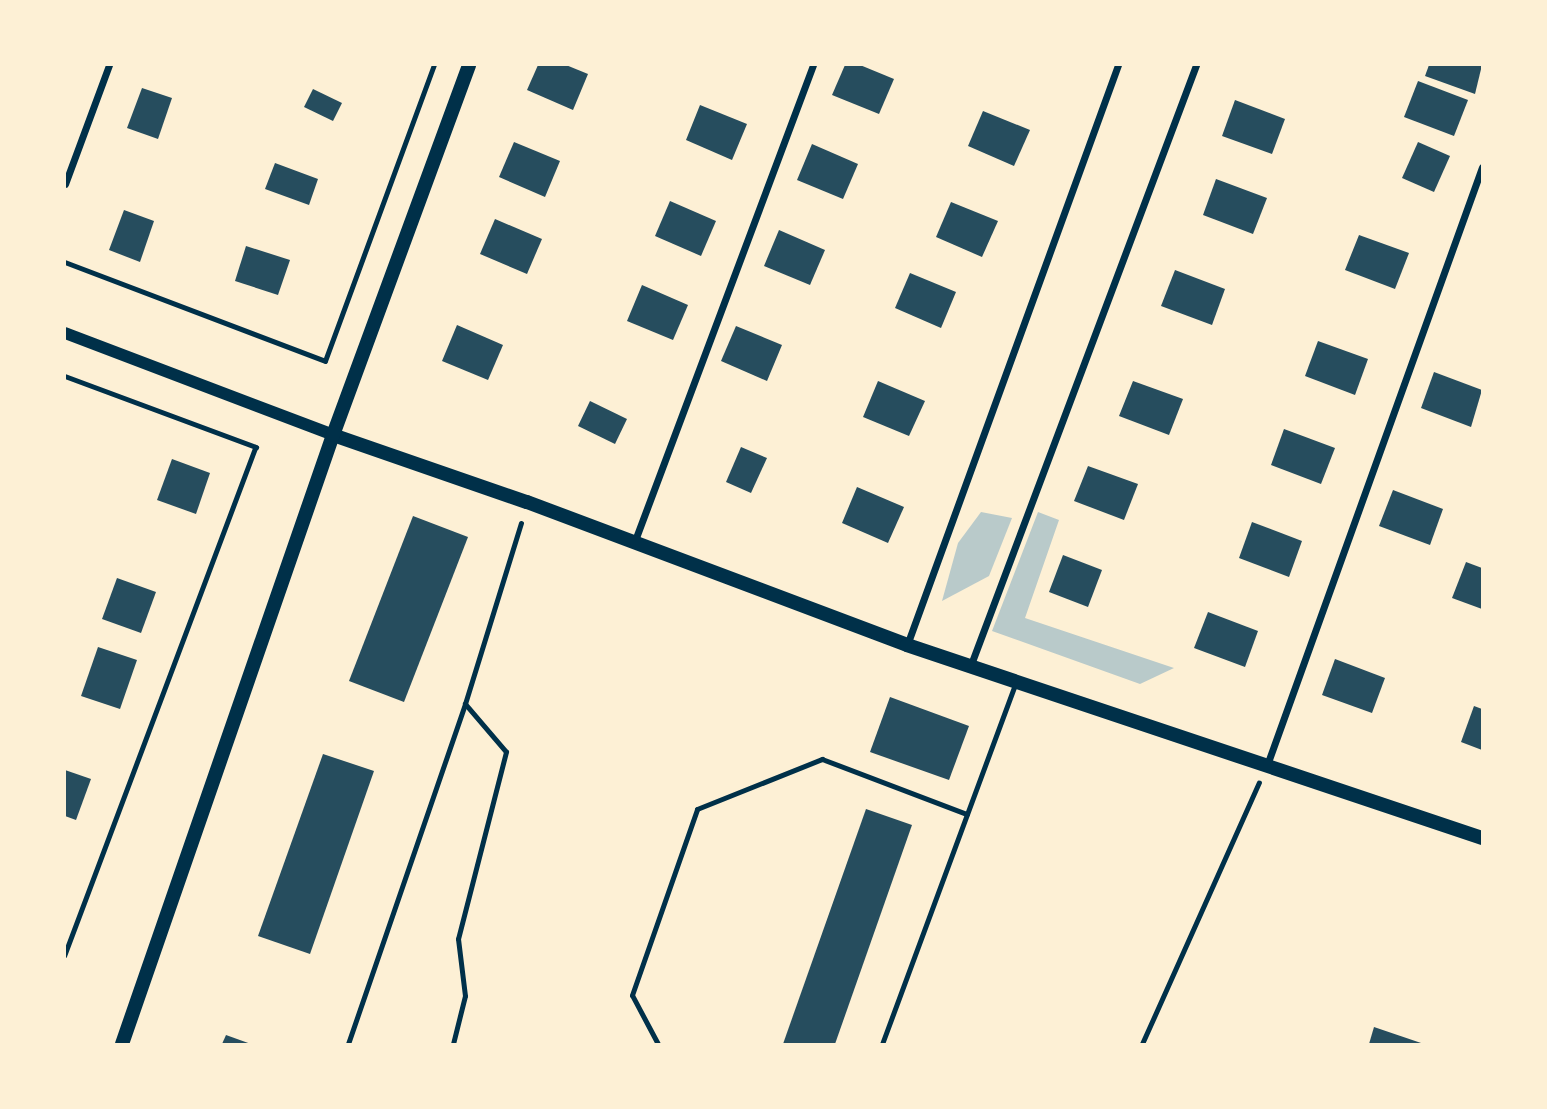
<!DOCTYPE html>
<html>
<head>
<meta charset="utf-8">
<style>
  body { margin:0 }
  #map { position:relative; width:1547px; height:1109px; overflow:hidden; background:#fdf0d5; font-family:"Golos Text",sans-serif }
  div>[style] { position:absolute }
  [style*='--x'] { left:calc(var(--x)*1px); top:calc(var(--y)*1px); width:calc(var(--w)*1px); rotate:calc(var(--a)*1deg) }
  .green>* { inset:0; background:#b9caca }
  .building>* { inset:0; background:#264d5e }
  .path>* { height:4.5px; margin:-2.25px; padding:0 2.25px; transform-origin:2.25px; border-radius:2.25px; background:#003049 }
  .service>* { height:5px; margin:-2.5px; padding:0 2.5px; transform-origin:2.5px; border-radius:2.5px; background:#003049 }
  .minor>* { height:7px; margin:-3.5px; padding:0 3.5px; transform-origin:3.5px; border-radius:3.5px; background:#003049 }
  .tertiary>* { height:12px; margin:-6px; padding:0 6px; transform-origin:6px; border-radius:6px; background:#003049 }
  .secondary>* { height:14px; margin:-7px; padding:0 7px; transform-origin:7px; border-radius:7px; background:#003049 }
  span { translate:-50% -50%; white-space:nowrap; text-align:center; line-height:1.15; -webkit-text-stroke:7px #fdf0d5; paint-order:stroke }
  .frame { position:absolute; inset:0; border:66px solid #fdf0d5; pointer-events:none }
</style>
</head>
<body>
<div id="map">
  <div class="green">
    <i style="clip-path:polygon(981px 512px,1012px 518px,989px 576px,942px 601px,958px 543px)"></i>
    <i style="clip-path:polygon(1038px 512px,1059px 520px,1025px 618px,1174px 668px,1140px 684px,992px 631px)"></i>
  </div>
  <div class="building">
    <i style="clip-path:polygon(538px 65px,566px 65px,588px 74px,573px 110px,527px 90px)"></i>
    <i style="clip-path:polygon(845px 65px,860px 65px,894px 79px,879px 114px,832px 95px)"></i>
    <i style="clip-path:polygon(1429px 65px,1482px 65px,1475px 94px,1425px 76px)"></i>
    <i style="clip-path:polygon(1418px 81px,1468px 100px,1454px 136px,1404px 117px)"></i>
    <i style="clip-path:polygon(142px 88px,172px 98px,158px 139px,127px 128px)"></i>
    <i style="clip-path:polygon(313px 89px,342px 103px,333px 121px,304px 107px)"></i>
    <i style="clip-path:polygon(1235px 100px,1285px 119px,1272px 154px,1222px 136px)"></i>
    <i style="clip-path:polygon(700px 105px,747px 124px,732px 160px,686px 140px)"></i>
    <i style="clip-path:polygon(983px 111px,1030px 130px,1014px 166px,968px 146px)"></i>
    <i style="clip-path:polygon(514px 142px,560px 161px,545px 197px,499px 177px)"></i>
    <i style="clip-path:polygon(1418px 142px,1450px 156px,1434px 192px,1402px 178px)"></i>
    <i style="clip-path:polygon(812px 144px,858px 164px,843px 199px,797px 180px)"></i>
    <i style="clip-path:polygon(275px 163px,318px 179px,309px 205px,265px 189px)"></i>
    <i style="clip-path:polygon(1216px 179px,1267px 198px,1253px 234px,1203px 215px)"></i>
    <i style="clip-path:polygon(670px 201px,716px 221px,701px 256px,655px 236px)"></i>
    <i style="clip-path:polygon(951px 202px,998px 221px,982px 257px,936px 237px)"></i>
    <i style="clip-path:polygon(124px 210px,154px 221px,140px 262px,109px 250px)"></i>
    <i style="clip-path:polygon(495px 219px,542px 239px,527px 274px,480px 254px)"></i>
    <i style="clip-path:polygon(779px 230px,825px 250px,810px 285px,764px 266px)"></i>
    <i style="clip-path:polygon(1359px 235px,1409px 253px,1395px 289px,1345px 270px)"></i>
    <i style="clip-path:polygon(246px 246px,290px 260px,278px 295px,235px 281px)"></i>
    <i style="clip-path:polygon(1175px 270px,1225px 289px,1212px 325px,1161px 306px)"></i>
    <i style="clip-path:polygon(910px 273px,956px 292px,941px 328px,895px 308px)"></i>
    <i style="clip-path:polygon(642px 285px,688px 305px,673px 340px,627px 321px)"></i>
    <i style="clip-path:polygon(457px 325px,503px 345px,488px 380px,442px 361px)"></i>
    <i style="clip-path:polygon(736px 326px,782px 345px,767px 381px,721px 361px)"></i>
    <i style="clip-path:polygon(1318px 341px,1368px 359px,1355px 395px,1305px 376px)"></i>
    <i style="clip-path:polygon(1434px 372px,1482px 390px,1471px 427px,1421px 408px)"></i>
    <i style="clip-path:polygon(878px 381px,925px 401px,909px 436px,863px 417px)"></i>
    <i style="clip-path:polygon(1133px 381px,1183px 399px,1169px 435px,1119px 416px)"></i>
    <i style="clip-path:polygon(590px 401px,627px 419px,615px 444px,578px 426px)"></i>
    <i style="clip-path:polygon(1284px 429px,1335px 448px,1321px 484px,1271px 465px)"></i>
    <i style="clip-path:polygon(741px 447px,767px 458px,751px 493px,726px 482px)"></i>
    <i style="clip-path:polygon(172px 459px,210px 473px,196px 514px,157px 500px)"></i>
    <i style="clip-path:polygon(1088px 466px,1138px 484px,1124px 520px,1074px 501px)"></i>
    <i style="clip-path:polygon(857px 487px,904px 507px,888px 543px,842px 523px)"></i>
    <i style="clip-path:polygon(1393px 490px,1443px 509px,1430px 545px,1379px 526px)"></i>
    <i style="clip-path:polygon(413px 516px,468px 537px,404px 702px,349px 681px)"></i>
    <i style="clip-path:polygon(1252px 522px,1302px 541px,1289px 577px,1239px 558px)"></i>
    <i style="clip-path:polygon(1063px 555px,1102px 570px,1088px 607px,1049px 592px)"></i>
    <i style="clip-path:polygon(1466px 562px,1482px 568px,1482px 609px,1452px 598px)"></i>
    <i style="clip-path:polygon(117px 578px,156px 592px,141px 633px,102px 619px)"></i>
    <i style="clip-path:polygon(1208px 612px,1258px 631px,1245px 667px,1194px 648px)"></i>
    <i style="clip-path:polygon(98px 647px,137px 660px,120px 709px,81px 696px)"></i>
    <i style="clip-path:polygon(1335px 659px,1385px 678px,1372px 713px,1322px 695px)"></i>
    <i style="clip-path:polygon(890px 697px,969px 726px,949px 780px,870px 752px)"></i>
    <i style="clip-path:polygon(1474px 706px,1482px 709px,1482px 750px,1461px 742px)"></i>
    <i style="clip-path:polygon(323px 754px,374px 771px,310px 954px,258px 936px)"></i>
    <i style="clip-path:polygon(65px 770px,91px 779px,76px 820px,65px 816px)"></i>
    <i style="clip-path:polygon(866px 809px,912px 825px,835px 1044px,783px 1044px)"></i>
    <i style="clip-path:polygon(1374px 1027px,1424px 1044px,1369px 1044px)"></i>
    <i style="clip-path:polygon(226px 1035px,251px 1044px,222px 1044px)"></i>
  </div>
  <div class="path">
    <i style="--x:65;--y:262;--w:278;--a:20.8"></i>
    <i style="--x:325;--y:361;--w:315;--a:-69.8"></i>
    <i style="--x:65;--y:376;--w:204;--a:20.4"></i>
    <i style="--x:256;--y:447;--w:543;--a:110.61"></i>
    <i style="--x:348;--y:1044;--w:359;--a:-71"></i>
    <i style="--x:453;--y:1044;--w:49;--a:-76"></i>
    <i style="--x:465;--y:996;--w:57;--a:-97"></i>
    <i style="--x:458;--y:939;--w:193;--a:-75.6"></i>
    <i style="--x:506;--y:752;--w:63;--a:-130.5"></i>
    <i style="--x:465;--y:704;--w:189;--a:-72.8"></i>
    <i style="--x:1142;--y:1044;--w:286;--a:-65.9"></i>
  </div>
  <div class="service">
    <i style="--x:658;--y:1044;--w:55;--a:-118"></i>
    <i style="--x:632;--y:995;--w:197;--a:-70.7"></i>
    <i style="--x:697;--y:809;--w:135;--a:-21.8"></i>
    <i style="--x:822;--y:759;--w:155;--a:20.8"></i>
    <i style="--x:882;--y:1044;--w:386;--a:-69.7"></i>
  </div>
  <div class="minor">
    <i style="--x:65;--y:184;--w:127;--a:-69.7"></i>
    <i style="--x:634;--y:543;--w:510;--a:-69.47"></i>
    <i style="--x:907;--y:645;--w:617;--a:-70.01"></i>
    <i style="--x:970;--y:667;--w:643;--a:-69.42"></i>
    <i style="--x:1267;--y:765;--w:635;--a:-70.22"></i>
  </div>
  <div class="tertiary">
    <i style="--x:65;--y:333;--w:287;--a:20.8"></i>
  </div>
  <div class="secondary">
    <i style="--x:333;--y:435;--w:205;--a:19.1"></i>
    <i style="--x:527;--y:502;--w:406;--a:20.6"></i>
    <i style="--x:907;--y:645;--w:607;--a:18.55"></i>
    <i style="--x:122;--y:1044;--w:645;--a:-70.89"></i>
    <i style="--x:333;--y:435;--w:394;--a:-69.8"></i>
  </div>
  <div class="frame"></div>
</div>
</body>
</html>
